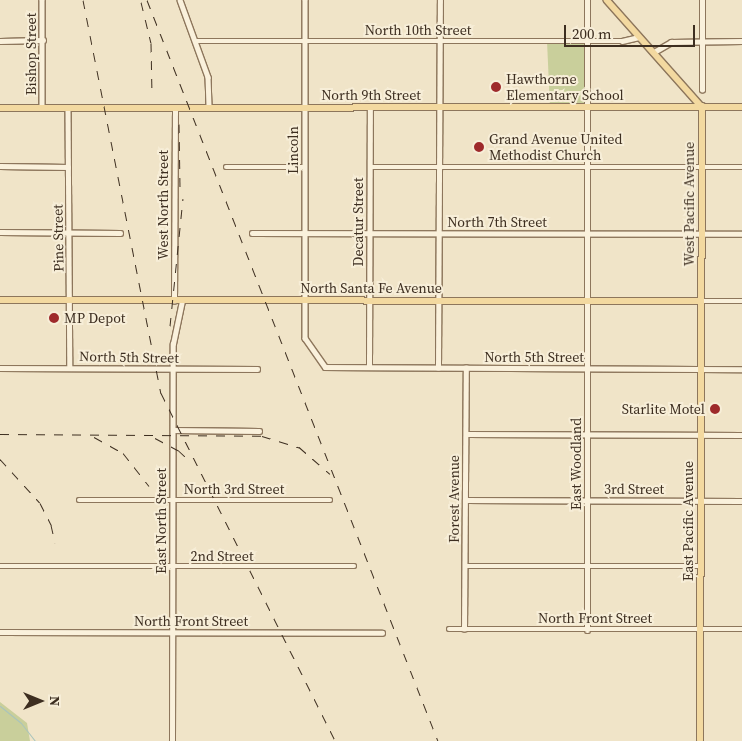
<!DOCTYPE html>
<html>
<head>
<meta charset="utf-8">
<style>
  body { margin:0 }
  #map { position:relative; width:742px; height:741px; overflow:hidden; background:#f0e4c8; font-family:"Source Serif 4",serif }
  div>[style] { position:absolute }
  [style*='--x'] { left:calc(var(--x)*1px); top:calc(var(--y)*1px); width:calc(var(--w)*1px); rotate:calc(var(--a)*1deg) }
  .green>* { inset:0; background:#c9cf9b }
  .stream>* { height:1px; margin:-0.5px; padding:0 0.5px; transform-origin:0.5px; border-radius:0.5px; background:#a9c4bc }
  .roads { filter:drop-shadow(1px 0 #8d765c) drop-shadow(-1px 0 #8d765c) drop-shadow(0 1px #8d765c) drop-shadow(0 -1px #8d765c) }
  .minor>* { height:4.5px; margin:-2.25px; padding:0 2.25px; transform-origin:2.25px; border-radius:2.25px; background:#faf1dc }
  .major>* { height:5.5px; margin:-2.75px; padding:0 2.75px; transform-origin:2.75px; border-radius:2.75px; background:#f3d9a0 }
  .rail>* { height:1px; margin-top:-0.5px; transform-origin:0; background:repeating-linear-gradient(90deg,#3d2e20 0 9px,transparent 0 18px) }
  .dots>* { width:14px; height:14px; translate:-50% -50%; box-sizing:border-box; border:2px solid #f7eed8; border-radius:50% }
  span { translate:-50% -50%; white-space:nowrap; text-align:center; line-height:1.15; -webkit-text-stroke:4px #f7eed8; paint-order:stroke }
  .street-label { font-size:14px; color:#3d2e20 }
  .poi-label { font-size:14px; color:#3d2e20 }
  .left { translate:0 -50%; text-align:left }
  .right { translate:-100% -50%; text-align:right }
  .north { position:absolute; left:15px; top:676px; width:50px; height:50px; -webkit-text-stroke:4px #f7eed8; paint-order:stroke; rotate:90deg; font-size:14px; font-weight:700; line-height:20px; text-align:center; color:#3d2e20 }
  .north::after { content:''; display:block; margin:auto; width:18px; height:22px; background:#3d2e20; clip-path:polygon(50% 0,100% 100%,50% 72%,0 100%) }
  .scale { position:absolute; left:564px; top:25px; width:131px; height:22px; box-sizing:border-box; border:2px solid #3d2e20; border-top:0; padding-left:6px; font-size:15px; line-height:18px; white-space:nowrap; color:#3d2e20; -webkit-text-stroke:4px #f7eed8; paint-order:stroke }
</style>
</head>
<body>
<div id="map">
  <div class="green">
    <i style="clip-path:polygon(547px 41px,586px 41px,585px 108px,550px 108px)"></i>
    <i style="clip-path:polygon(0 702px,27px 723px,30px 741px,0 741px)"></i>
  </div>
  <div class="stream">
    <i style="--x:0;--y:706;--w:27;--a:39"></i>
    <i style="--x:21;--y:723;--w:23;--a:52"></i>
  </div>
  <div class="roads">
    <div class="minor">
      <i style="--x:42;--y:0;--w:107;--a:90"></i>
      <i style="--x:180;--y:0;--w:82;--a:70"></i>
      <i style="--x:208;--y:77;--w:30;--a:88"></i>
      <i style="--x:305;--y:0;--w:338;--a:90"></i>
      <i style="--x:305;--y:338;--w:35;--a:55"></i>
      <i style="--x:325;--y:367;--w:417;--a:0.3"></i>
      <i style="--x:0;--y:41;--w:43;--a:-1.3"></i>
      <i style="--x:195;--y:41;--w:427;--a:0"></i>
      <i style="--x:622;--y:41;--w:17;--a:-13"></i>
      <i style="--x:654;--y:52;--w:20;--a:-30"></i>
      <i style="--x:671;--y:42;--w:71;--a:-0.8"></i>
      <i style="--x:702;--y:90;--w:90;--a:-90"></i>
      <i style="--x:68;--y:108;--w:260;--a:89.6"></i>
      <i style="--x:0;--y:166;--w:68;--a:0.8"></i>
      <i style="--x:226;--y:167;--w:78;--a:0"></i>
      <i style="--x:370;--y:167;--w:372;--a:0"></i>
      <i style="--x:0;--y:232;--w:120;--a:0.5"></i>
      <i style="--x:252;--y:233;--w:490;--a:0.1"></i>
      <i style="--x:174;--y:301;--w:193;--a:-89.7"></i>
      <i style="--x:701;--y:301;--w:41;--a:0"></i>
      <i style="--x:369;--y:367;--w:260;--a:-89.8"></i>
      <i style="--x:0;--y:368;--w:257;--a:0.2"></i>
      <i style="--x:438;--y:368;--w:368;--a:-89.7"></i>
      <i style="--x:173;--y:430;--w:86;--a:0.7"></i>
      <i style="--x:466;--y:434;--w:276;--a:0.2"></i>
      <i style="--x:79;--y:500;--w:251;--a:0"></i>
      <i style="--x:465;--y:500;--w:277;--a:0.2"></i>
      <i style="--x:0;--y:566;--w:354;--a:0"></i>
      <i style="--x:465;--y:566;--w:235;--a:0"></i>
      <i style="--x:449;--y:629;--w:293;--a:0"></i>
      <i style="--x:464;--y:629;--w:261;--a:-89.6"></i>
      <i style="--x:587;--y:630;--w:630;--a:-90"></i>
      <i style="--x:0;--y:632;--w:382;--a:0.1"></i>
      <i style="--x:172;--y:741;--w:397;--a:-89.9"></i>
      <i style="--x:173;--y:344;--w:44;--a:-78.2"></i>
    </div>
    <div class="major">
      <i style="--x:607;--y:0;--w:143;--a:48.4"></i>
      <i style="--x:0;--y:108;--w:742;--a:-0.08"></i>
      <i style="--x:0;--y:300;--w:701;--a:0.08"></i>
      <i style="--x:700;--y:741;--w:634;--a:-89.82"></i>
    </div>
  </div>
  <div class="rail">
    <i style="--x:83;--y:0;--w:401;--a:78.8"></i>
    <i style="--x:161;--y:393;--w:389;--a:63.4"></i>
    <i style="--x:147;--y:0;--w:796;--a:68.56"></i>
    <i style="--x:141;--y:2;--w:42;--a:76.3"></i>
    <i style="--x:151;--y:43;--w:52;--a:88.9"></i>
    <i style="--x:179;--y:124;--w:66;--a:89.1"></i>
    <i style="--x:170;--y:326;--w:128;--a:-84.2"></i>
    <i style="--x:0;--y:434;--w:262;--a:0.4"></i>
    <i style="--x:262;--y:436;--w:39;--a:17"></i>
    <i style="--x:299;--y:447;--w:41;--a:41.1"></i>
    <i style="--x:94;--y:437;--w:33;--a:29"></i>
    <i style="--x:123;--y:453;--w:42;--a:51.8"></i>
    <i style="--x:155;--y:438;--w:26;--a:28"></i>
    <i style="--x:178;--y:450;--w:16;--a:43"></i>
    <i style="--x:0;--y:459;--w:59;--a:47.7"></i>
    <i style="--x:40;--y:503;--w:25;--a:63"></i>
    <i style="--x:51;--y:525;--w:18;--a:77"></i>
  </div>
  <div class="dots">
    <i style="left:496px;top:87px;background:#9e2a2b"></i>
    <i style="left:479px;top:147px;background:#9e2a2b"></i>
    <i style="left:54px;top:318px;background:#9e2a2b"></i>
    <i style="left:715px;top:409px;background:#9e2a2b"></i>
  </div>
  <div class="street-label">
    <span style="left:418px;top:30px">North 10th Street</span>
    <span style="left:31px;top:54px;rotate:-90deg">Bishop Street</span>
    <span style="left:371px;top:95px">North 9th Street</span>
    <span style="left:293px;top:150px;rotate:-90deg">Lincoln</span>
    <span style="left:689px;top:204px;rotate:-90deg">West Pacific Avenue</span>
    <span style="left:163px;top:205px;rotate:-90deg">West North Street</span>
    <span style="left:358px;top:222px;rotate:-90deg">Decatur Street</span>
    <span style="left:497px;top:222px">North 7th Street</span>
    <span style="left:58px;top:238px;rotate:-91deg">Pine Street</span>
    <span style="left:371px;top:288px">North Santa Fe Avenue</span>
    <span style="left:129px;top:357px;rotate:1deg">North 5th Street</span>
    <span style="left:534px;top:357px">North 5th Street</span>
    <span style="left:576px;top:464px;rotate:-90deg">East Woodland</span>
    <span style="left:234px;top:489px">North 3rd Street</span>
    <span style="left:634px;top:489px">3rd Street</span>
    <span style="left:454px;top:499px;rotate:-90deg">Forest Avenue</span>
    <span style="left:161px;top:521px;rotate:-90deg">East North Street</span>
    <span style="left:688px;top:521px;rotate:-90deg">East Pacific Avenue</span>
    <span style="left:222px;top:556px">2nd Street</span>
    <span style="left:595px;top:618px">North Front Street</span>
    <span style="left:191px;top:621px">North Front Street</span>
  </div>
  <div class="poi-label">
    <span class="left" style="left:506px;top:87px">Hawthorne<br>Elementary School</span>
    <span class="left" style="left:489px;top:147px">Grand Avenue United<br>Methodist Church</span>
    <span class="left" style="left:64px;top:318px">MP Depot</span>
    <span class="right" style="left:705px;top:409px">Starlite Motel</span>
  </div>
  <div class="north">N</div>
  <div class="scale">200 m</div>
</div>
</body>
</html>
